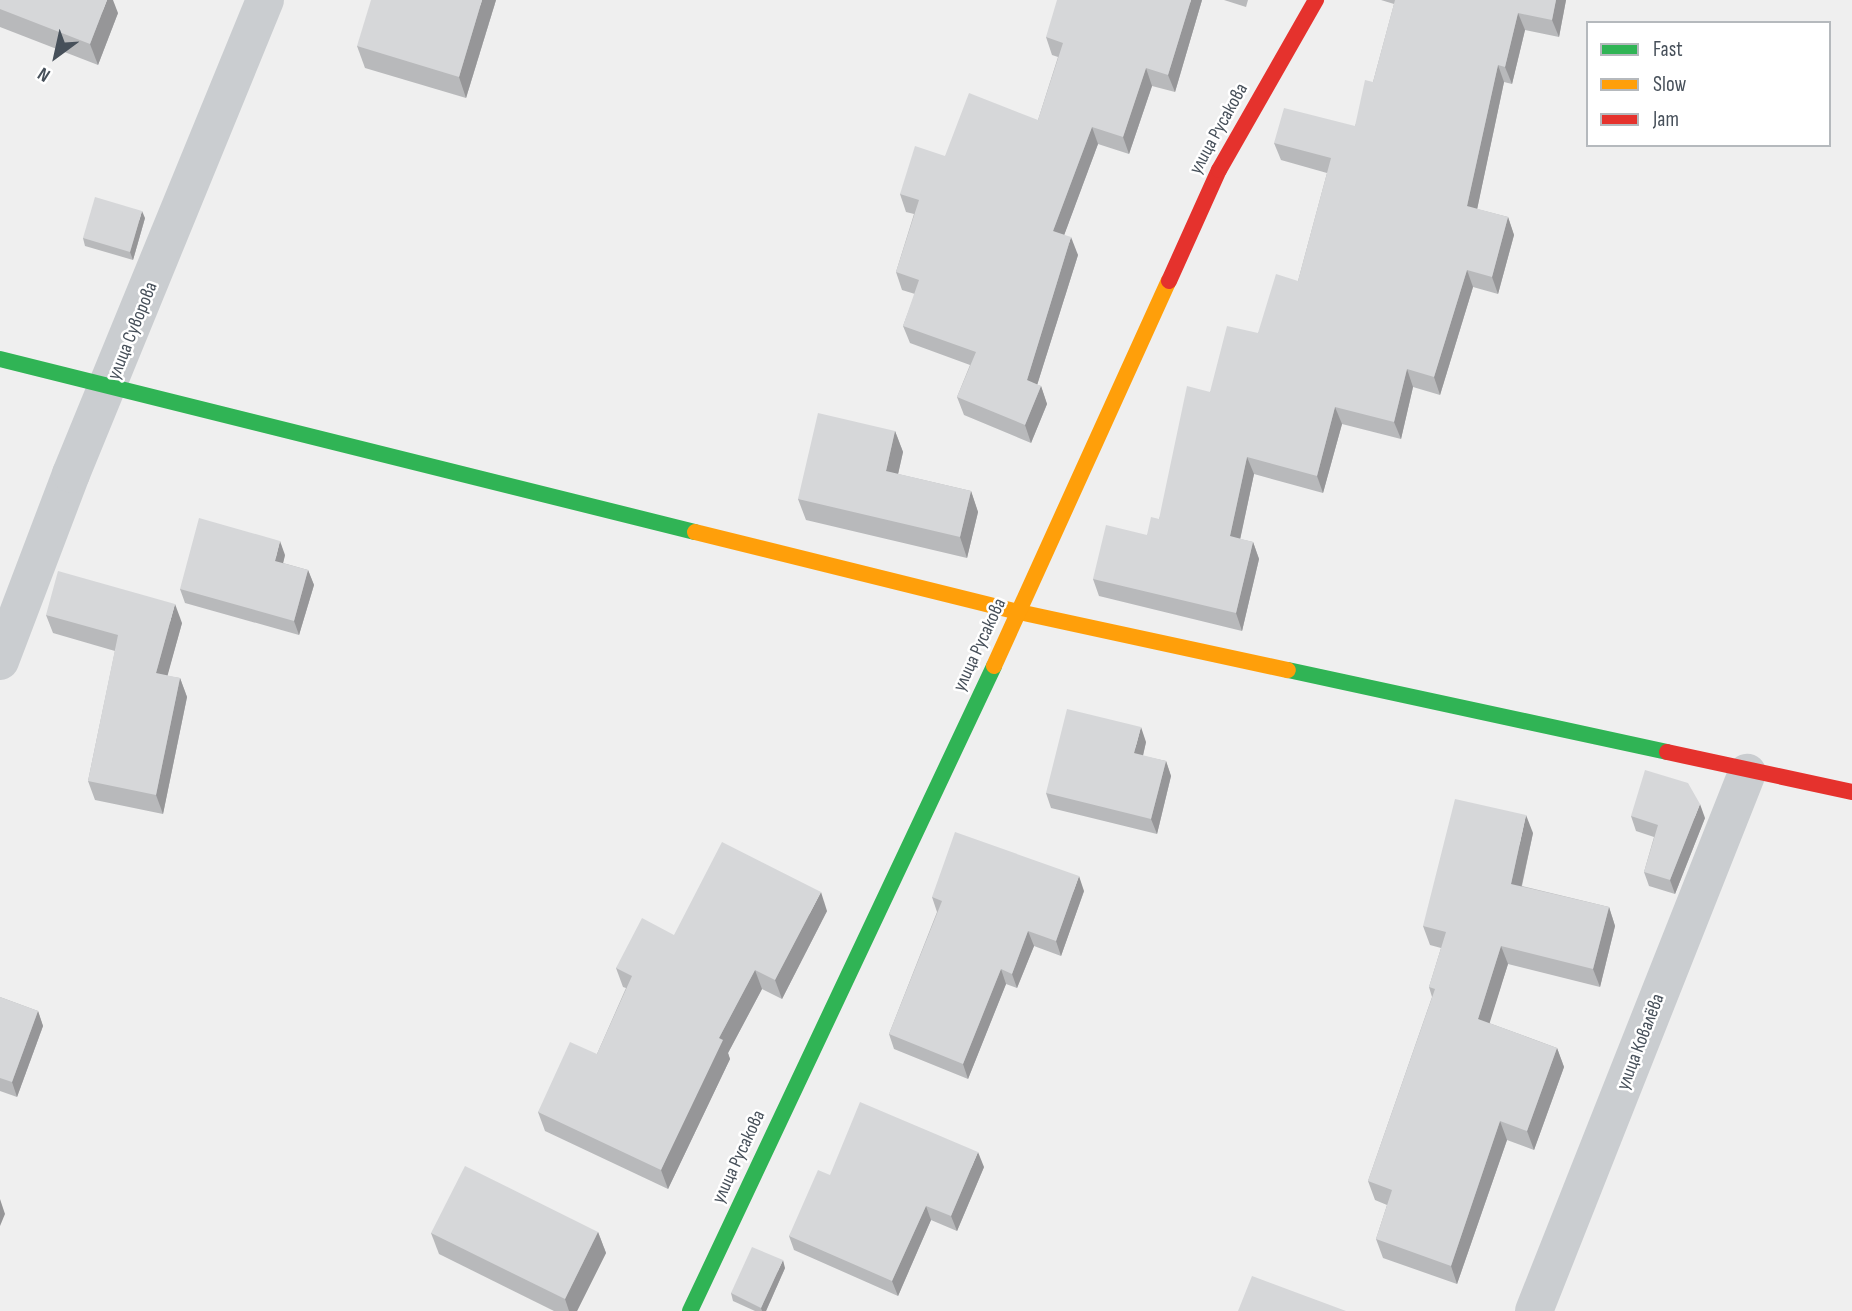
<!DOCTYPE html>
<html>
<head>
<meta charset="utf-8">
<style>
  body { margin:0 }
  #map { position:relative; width:1852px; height:1311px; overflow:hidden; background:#efefef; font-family:"Sofia Sans Condensed",sans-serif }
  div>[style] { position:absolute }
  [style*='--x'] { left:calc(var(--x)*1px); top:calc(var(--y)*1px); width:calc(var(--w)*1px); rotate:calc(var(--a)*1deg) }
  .street>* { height:38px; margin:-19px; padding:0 19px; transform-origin:19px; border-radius:19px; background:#cacdd0 }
  .fast>* { height:16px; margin:-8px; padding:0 8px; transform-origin:8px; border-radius:8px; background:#30b455 }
  .slow>* { height:16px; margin:-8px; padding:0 8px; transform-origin:8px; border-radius:8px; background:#ff9f0a }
  .jam>* { height:16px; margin:-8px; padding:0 8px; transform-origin:8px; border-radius:8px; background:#e5322d }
  .wall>* { inset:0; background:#b8b9bb }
  .shaded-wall>* { inset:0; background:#969698 }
  .building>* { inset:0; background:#d6d7d9 }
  span { translate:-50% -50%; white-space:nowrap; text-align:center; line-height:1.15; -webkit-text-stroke:5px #fff; paint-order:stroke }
  .street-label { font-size:19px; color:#47505a }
  .legend { position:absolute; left:1586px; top:21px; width:245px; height:126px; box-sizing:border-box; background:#fff; border:2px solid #b5b9bd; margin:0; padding:9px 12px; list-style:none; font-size:21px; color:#47505a }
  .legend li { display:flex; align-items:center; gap:14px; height:35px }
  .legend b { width:35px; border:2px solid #b5b9bd }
  .north { position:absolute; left:21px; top:21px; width:70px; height:70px; -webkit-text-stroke:5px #fff; paint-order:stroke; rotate:213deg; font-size:19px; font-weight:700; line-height:28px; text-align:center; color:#47505a }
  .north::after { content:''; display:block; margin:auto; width:24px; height:32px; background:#47505a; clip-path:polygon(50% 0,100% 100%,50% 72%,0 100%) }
</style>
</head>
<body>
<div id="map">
  <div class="street">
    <i style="--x:0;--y:661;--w:200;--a:-69.2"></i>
    <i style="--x:71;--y:474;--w:512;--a:-67.74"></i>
    <i style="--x:1534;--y:1311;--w:579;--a:-68.4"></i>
  </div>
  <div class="fast">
    <i style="--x:0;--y:359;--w:716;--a:13.98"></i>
    <i style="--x:1288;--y:670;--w:388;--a:12.2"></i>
    <i style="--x:690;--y:1311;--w:713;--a:-64.76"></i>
  </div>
  <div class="slow">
    <i style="--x:695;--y:532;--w:334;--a:13.9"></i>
    <i style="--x:1019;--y:612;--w:275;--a:12.2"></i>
    <i style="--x:994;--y:666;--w:423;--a:-65.6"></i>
  </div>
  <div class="jam">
    <i style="--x:1169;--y:281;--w:122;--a:-65.8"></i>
    <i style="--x:1219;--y:170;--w:196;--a:-60.3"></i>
    <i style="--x:1667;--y:752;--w:189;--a:12.2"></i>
  </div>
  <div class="wall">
    <i style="clip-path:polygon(0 0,118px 13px,98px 65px,0 27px)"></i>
    <i style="clip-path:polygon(496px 0,466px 98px,365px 68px,357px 46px)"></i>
    <i style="clip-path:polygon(1202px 0,1175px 92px,1152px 86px,1129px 154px,1098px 144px,1064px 235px,1078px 255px,1037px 385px,1041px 386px,1047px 404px,1031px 443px,964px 415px,957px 397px,970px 365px,910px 343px,903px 326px,915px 294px,902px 290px,896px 272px,914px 214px,906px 212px,900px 194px,945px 156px,1038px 120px,1058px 57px,1052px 55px,1046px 37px)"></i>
    <i style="clip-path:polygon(1224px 0,1248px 0,1246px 7px)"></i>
    <i style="clip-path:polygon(1381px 0,1566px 0,1559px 37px,1525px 30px,1512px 84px,1504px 82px,1477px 209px,1508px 217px,1514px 235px,1498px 294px,1473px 287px,1440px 395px,1413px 387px,1401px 439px,1342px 424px,1323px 493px,1254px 474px,1240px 539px,1253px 542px,1259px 559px,1242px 631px,1099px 596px,1093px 579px,1147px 535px,1159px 519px,1210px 392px,1258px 333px,1298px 281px,1327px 173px,1281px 160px,1274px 143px,1355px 126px,1373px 82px,1394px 4px)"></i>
    <i style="clip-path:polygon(145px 218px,133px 260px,85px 246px,83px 238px)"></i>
    <i style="clip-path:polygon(895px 431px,903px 452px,898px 474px,971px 491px,978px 512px,967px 558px,806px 520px,798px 499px)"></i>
    <i style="clip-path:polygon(285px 555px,283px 563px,308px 570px,314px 585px,299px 635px,185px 603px,180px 589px)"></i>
    <i style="clip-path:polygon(46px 615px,182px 623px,167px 676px,180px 678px,187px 697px,163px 814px,95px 800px,88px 781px,115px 651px,53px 633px)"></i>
    <i style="clip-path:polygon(1146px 742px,1143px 756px,1166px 761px,1171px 776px,1157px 834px,1051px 808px,1046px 793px)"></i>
    <i style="clip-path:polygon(1631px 816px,1705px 818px,1675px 894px,1649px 886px,1644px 872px,1654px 837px,1636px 831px)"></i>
    <i style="clip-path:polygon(1533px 833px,1522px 886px,1609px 907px,1615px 926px,1600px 987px,1508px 964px,1489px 1023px,1557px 1048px,1564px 1067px,1534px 1150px,1507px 1140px,1457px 1284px,1383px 1258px,1376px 1239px,1387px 1205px,1375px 1200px,1368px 1181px,1432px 997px,1429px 987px,1441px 948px,1430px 945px,1423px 926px)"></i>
    <i style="clip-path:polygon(1084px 891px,1061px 956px,1034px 946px,1017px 988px,1006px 984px,968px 1079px,894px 1049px,889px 1034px,937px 912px,932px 897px)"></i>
    <i style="clip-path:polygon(827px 911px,782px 999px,762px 989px,728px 1053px,730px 1059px,668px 1189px,545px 1131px,538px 1112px,597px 1054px,626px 988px,623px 987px,616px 968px,674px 935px)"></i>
    <i style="clip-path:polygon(0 997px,38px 1011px,43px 1026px,17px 1097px,0 1091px)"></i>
    <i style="clip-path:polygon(984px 1167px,957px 1231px,931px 1220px,898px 1296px,794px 1250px,789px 1236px,830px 1175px)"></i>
    <i style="clip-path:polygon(598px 1232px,606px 1253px,577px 1311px,554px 1311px,439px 1254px,431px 1233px)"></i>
    <i style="clip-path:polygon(785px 1268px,766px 1311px,755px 1311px,733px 1301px,731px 1293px)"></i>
  </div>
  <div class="shaded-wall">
    <i style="clip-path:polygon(107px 0,113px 0,118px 13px,98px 65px,90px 44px)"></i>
    <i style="clip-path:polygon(482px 0,496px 0,466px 98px,459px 77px)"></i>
    <i style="clip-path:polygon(1191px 0,1202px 0,1175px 92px,1168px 75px)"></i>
    <i style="clip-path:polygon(1556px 0,1566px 0,1559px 37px,1552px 20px)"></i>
    <i style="clip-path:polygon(1518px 13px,1525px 30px,1512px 84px,1505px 67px)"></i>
    <i style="clip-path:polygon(1498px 65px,1504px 82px,1474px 224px,1467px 206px)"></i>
    <i style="clip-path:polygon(1146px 68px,1152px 86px,1129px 154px,1123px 137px)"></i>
    <i style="clip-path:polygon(1092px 127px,1098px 144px,1059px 249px,1053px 231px)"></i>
    <i style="clip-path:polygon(142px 211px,145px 218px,133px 260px,130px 252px)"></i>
    <i style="clip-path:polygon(1508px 217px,1514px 235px,1498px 294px,1492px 277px)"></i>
    <i style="clip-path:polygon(1071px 237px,1078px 255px,1033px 398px,1027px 380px)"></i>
    <i style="clip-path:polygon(1467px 270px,1473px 287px,1440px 395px,1434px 377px)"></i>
    <i style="clip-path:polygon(1407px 369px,1413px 387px,1401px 439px,1394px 422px)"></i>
    <i style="clip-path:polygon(1041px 386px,1047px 404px,1031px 443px,1025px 425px)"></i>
    <i style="clip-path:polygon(1335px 407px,1342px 424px,1323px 493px,1317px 476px)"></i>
    <i style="clip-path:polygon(895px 431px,903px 452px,894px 492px,886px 471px)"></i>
    <i style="clip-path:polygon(1247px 457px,1254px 474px,1237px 554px,1230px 536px)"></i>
    <i style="clip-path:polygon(971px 491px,978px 512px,967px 558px,960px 537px)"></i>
    <i style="clip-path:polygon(280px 541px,285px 555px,280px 576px,275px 561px)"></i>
    <i style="clip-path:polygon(1253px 542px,1259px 559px,1242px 631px,1236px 613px)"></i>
    <i style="clip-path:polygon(308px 570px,314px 585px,299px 635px,294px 621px)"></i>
    <i style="clip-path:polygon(175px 604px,182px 623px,163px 692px,156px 673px)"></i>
    <i style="clip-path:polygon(180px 678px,187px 697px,163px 814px,156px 795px)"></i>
    <i style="clip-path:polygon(1141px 727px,1146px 742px,1140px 768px,1134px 753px)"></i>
    <i style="clip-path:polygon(1166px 761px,1171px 776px,1157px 834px,1151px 819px)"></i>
    <i style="clip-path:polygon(1700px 804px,1705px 818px,1675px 894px,1670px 880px)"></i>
    <i style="clip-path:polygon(1526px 815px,1533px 833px,1518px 902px,1511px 884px)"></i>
    <i style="clip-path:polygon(1079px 876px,1084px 891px,1061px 956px,1056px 941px)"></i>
    <i style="clip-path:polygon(821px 892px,827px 911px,782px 999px,775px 980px)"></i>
    <i style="clip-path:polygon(1609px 907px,1615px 926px,1600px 987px,1593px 969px)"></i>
    <i style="clip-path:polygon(1028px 931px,1034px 946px,1017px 988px,1012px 974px)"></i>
    <i style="clip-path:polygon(1501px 946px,1508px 964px,1485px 1038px,1478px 1019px)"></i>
    <i style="clip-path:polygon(1001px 969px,1006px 984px,968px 1079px,963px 1064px)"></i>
    <i style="clip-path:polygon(755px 970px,762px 989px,728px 1053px,730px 1059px,668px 1189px,661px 1170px,719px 1038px)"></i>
    <i style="clip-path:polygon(38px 1011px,43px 1026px,17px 1097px,12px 1082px)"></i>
    <i style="clip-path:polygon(1557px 1048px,1564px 1067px,1534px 1150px,1527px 1131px)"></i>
    <i style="clip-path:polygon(1500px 1121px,1507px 1140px,1457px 1284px,1451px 1266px)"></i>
    <i style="clip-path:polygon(978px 1152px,984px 1167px,957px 1231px,951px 1216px)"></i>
    <i style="clip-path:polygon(0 1199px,5px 1214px,0 1226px)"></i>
    <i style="clip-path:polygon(926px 1206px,931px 1220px,898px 1296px,892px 1281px)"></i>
    <i style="clip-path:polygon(598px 1232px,606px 1253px,577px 1311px,569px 1311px,565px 1299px)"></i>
    <i style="clip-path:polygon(783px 1260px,785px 1268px,766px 1311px,762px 1311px,761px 1308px)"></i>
  </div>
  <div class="building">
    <i style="clip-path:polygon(0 0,107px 0,90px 44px,0 9px)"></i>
    <i style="clip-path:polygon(371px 0,482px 0,459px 77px,357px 46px)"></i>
    <i style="clip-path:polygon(1057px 0,1191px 0,1168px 75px,1146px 68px,1123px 137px,1092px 127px,1053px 231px,1071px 237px,1027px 380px,1041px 386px,1025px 425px,957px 397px,976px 352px,903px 326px,919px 280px,896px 272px,919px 200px,900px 194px,915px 146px,945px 156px,969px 93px,1038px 120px,1063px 43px,1046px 37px)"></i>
    <i style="clip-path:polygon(1395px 0,1556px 0,1552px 20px,1518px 13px,1505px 67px,1498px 65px,1467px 206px,1508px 217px,1492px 277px,1467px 270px,1434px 377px,1407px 369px,1394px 422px,1335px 407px,1317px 476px,1247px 457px,1230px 536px,1253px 542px,1236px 613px,1093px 579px,1106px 525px,1147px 535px,1151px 517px,1159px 519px,1187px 386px,1210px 392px,1227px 326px,1258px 333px,1276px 274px,1298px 281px,1331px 158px,1274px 143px,1284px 108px,1355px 126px,1365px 80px,1373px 82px)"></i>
    <i style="clip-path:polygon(95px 197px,142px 211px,130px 252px,83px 238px)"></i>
    <i style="clip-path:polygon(818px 413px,895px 431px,886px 471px,971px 491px,960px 537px,798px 499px)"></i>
    <i style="clip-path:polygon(199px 518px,280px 541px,275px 561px,308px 570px,294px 621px,180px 589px)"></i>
    <i style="clip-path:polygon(58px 571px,175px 604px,156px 673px,180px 678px,156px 795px,88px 781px,118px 635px,46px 615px)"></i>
    <i style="clip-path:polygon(1067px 709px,1141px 727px,1134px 753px,1166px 761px,1151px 819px,1046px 793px)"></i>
    <i style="clip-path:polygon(1645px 770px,1688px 783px,1700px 804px,1670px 880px,1644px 872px,1658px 825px,1631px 816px)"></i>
    <i style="clip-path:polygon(1455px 799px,1526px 815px,1511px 884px,1609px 907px,1593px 969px,1501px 946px,1478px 1019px,1557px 1048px,1527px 1131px,1500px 1121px,1451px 1266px,1376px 1239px,1392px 1190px,1368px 1181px,1435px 989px,1429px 987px,1446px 932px,1423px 926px)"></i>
    <i style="clip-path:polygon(955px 832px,1079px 876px,1056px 941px,1028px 931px,1012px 974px,1001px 969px,963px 1064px,889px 1034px,942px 901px,932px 897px)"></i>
    <i style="clip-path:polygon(722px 842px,821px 892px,775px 980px,755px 970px,719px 1038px,723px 1040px,661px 1170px,538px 1112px,570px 1042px,597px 1054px,632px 976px,616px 968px,642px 918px,674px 935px)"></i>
    <i style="clip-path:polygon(0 997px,38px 1011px,12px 1082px,0 1078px)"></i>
    <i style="clip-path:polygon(860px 1102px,978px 1152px,951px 1216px,926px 1206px,892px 1281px,789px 1236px,818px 1170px,830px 1175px)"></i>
    <i style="clip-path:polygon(465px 1166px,598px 1232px,565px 1299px,431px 1233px)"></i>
    <i style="clip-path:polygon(752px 1247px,783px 1260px,761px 1308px,731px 1293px)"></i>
    <i style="clip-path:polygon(1252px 1276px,1346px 1311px,1238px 1311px)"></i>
  </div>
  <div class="street-label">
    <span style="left:1219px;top:129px;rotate:-61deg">улица Русакова</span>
    <span style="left:133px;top:331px;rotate:-68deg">улица Суворова</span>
    <span style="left:980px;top:645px;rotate:-65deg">улица Русакова</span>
    <span style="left:1641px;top:1042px;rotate:-69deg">улица Ковалёва</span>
    <span style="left:739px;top:1157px;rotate:-65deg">улица Русакова</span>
  </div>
  <ul class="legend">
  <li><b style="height:9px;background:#30b455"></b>Fast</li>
  <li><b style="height:9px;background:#ff9f0a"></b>Slow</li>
  <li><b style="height:9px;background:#e5322d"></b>Jam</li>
  </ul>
  <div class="north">N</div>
</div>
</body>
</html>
